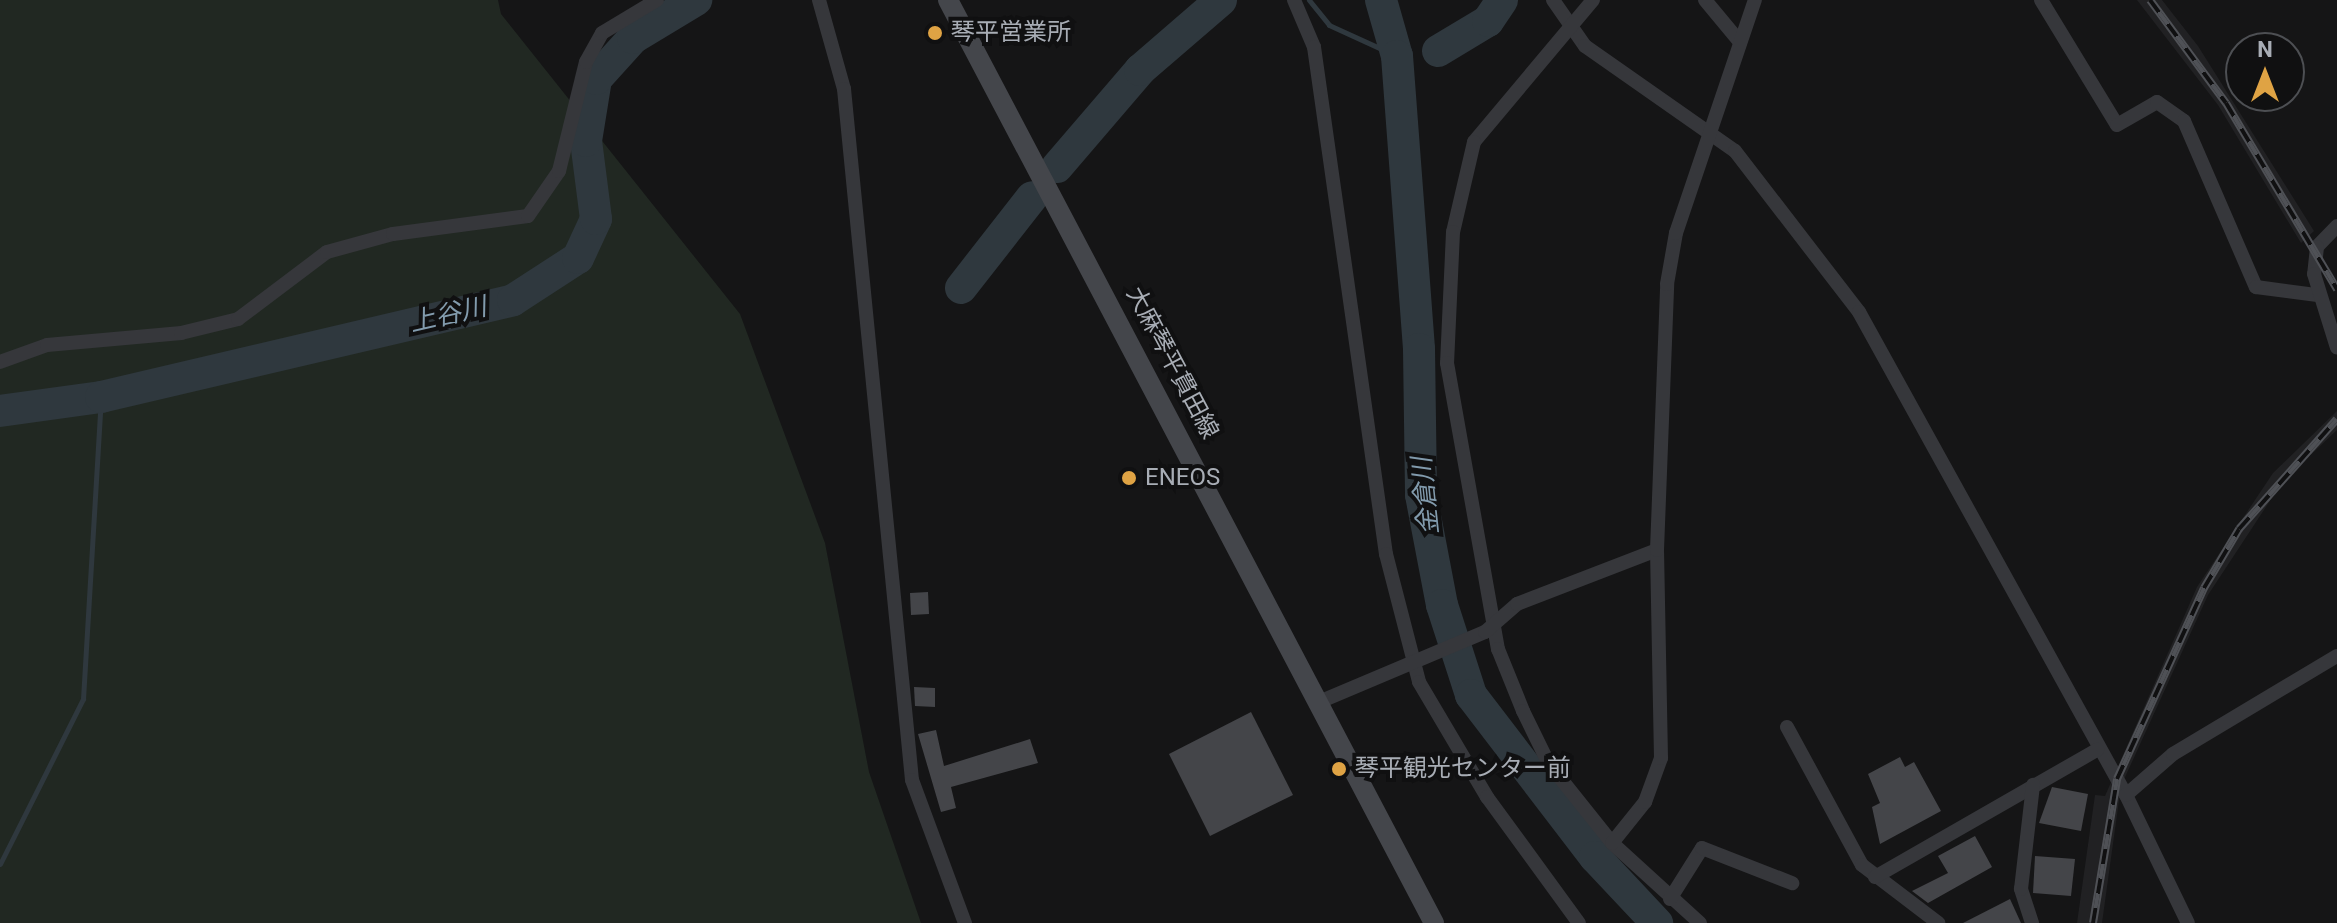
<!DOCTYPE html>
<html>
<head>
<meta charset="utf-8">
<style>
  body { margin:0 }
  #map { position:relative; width:2337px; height:923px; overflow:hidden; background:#151516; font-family:Roboto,"Noto Sans JP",sans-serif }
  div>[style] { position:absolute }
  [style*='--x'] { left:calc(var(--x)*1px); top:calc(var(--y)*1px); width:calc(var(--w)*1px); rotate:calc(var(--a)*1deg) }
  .built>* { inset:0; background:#212123 }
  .green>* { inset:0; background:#212822 }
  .stream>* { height:5px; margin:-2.5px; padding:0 2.5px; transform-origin:2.5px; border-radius:2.5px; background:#2f383e }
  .river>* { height:32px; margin:-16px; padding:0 16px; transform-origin:16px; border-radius:16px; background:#2f383e }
  .building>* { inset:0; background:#444549 }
  .street>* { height:14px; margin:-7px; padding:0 7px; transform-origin:7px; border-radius:7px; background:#36373b }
  .secondary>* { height:20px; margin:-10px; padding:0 10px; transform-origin:10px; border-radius:10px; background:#44464b }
  .rail>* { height:8px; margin-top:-4px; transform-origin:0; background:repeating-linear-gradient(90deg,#101011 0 15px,#4f5156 0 30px); box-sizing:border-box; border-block:2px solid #4f5156 }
  .dots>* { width:22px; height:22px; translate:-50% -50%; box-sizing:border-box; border:4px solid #101011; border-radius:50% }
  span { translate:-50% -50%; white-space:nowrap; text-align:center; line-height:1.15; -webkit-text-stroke:8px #101011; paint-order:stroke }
  .poi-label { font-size:24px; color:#a8adb5 }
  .left { translate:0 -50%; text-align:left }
  .street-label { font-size:24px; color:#a8adb5 }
  .water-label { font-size:26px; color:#829bad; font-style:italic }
  .north { position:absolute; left:2225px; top:32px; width:80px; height:80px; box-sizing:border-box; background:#101011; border:2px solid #4d4f53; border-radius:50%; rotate:0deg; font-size:22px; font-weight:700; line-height:32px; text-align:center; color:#a8adb5 }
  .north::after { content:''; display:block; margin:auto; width:28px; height:36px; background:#dfa344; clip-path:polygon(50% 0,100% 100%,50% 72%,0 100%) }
</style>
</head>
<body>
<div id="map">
  <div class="built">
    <i style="clip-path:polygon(2137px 0,2162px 0,2198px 46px,2314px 231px,2301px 243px,2218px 105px)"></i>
    <i style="clip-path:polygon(2337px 411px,2337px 430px,2283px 481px,2208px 595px,2121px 786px,2102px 923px,2077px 923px,2095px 795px,2105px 796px,2197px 587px,2273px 473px)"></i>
  </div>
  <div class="green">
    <i style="clip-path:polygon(0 0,498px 0,501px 14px,740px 314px,825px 543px,869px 772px,921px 923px,0 923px)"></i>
  </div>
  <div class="stream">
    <i style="--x:1309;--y:0;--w:32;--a:51"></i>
    <i style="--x:1329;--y:25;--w:75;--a:24.5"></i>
    <i style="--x:0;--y:864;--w:185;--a:-63.3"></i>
    <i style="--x:83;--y:699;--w:303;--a:-86.6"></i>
  </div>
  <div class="river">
    <i style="--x:1381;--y:0;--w:58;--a:74.1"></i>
    <i style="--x:1397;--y:56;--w:294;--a:85.7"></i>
    <i style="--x:1419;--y:349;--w:146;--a:89.2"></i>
    <i style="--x:1421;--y:495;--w:112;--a:79.2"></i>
    <i style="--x:1442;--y:605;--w:95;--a:72.1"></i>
    <i style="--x:1471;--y:695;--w:204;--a:52.6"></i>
    <i style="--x:1595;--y:857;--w:91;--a:46.8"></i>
    <i style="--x:1438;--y:51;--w:58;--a:-31"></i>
    <i style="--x:1488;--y:21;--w:25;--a:-56"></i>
    <i style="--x:1057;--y:167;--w:128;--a:-49.4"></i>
    <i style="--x:1140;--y:70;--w:107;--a:-40.8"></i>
    <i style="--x:961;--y:288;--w:115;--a:-52"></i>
    <i style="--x:0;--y:411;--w:102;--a:-7.9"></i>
    <i style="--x:101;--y:397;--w:423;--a:-13.2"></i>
    <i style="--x:513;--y:300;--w:77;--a:-32.9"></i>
    <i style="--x:578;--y:258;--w:43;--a:-65.2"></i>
    <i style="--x:596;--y:219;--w:79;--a:-97.3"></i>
    <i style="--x:586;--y:141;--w:63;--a:-80.8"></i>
    <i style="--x:596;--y:79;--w:55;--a:-47.9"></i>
    <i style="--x:633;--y:38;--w:74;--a:-31.1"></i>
  </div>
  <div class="building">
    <i style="clip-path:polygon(928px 592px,929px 614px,911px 615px,910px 593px)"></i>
    <i style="clip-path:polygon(914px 687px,935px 688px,935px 707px,915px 706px)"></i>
    <i style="clip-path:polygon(1251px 712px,1293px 795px,1210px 836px,1169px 754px)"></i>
    <i style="clip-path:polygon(936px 730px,944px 766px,1030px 739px,1038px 763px,951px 787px,956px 808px,941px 812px,918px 734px)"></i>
    <i style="clip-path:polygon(1900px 757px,1905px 767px,1914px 762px,1941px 811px,1880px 844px,1872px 807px,1880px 803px,1868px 774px)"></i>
    <i style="clip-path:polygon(2052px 787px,2088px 794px,2081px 831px,2039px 823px)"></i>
    <i style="clip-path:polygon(1975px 836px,1992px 867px,1928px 903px,1912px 891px,1948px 873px,1938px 856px)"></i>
    <i style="clip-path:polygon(2035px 856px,2075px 859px,2071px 896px,2033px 893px)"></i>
    <i style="clip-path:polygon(2010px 899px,2021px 923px,1963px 923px)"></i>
  </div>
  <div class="street">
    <i style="--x:819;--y:0;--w:92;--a:74.3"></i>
    <i style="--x:844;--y:89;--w:694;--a:84.38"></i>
    <i style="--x:912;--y:780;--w:153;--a:69.7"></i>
    <i style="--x:1294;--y:0;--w:51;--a:66.9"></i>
    <i style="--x:1314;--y:47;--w:512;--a:81.92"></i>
    <i style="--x:1386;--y:554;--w:132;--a:75.5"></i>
    <i style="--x:1419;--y:682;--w:134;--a:59.4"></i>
    <i style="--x:1487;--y:797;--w:156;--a:53.9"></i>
    <i style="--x:1553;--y:0;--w:56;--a:55.2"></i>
    <i style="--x:1585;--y:46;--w:183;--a:35"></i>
    <i style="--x:1735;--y:151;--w:203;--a:52.4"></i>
    <i style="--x:1859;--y:312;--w:552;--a:61.07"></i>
    <i style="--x:2126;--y:795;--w:142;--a:64.2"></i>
    <i style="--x:1593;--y:0;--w:185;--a:130"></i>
    <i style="--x:1474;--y:142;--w:92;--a:103.1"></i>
    <i style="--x:1453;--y:232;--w:131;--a:92.6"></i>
    <i style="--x:1447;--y:363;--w:291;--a:79.9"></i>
    <i style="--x:1498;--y:649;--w:67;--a:68"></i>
    <i style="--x:1523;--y:711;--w:59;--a:63.9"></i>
    <i style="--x:1549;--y:764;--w:101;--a:51.4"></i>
    <i style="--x:1612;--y:843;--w:119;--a:42.3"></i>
    <i style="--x:1705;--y:0;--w:53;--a:50.3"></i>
    <i style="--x:2041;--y:0;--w:146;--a:58.7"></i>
    <i style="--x:2117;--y:125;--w:46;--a:-29.9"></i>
    <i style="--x:2157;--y:102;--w:33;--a:35"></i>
    <i style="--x:2184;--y:121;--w:181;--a:66.6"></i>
    <i style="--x:2256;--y:287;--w:62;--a:7.5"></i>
    <i style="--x:2337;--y:226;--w:29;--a:134"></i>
    <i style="--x:2317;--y:247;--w:27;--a:96"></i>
    <i style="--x:2314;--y:274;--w:77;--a:72.7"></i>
    <i style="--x:0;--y:362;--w:50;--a:-19.9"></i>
    <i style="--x:47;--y:345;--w:135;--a:-5.1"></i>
    <i style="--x:181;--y:333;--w:59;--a:-13.8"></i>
    <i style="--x:238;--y:319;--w:111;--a:-37"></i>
    <i style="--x:327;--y:252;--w:68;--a:-15.3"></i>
    <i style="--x:393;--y:234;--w:136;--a:-7.6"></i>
    <i style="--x:528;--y:216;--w:55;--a:-55.4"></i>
    <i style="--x:559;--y:171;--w:112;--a:-76.1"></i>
    <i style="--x:586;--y:62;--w:33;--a:-61"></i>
    <i style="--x:602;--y:33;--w:64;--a:-31"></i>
    <i style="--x:1319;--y:702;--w:180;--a:-22.9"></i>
    <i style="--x:1485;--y:632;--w:43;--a:-41.2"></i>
    <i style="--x:1517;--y:604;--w:150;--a:-21.1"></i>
    <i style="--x:1787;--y:727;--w:157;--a:61.5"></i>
    <i style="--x:1862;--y:865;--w:96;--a:37.3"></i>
    <i style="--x:2126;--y:795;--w:62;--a:-41.1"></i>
    <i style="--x:2173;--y:754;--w:191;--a:-30.9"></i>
    <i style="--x:1612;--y:843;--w:53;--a:-51.2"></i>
    <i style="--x:1645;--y:802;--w:47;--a:-70"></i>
    <i style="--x:1661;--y:758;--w:208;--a:-91.1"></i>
    <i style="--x:1657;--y:550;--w:266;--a:-87.8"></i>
    <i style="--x:1667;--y:284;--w:52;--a:-80"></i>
    <i style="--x:1676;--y:233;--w:246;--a:-71.3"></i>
    <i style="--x:1875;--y:877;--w:256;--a:-29.8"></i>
    <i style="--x:1670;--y:899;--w:60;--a:-57.9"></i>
    <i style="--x:1702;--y:848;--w:97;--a:21.3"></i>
    <i style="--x:2032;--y:923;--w:36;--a:-108"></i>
    <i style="--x:2021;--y:889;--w:105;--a:-83.4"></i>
  </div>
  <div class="secondary">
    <i style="--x:948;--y:0;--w:1043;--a:62.23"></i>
  </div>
  <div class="rail">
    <i style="--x:2150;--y:0;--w:128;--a:53.6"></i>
    <i style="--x:2226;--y:103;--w:217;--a:59.2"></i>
    <i style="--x:2093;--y:923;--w:146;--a:-80.5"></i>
    <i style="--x:2117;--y:779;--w:210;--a:-65.5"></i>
    <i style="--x:2204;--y:588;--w:69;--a:-59.3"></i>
    <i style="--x:2239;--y:529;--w:147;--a:-48.3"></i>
  </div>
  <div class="dots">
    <i style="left:935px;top:33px;background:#dfa344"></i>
    <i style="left:1129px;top:478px;background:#dfa344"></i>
    <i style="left:1339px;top:769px;background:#dfa344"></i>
  </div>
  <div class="poi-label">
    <span class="left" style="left:951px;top:33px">琴平営業所</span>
    <span class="left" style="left:1145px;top:478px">ENEOS</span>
    <span class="left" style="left:1355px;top:769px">琴平観光センター前</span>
  </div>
  <div class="street-label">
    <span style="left:1172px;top:363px;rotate:62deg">大麻琴平貫田線</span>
  </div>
  <div class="water-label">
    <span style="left:448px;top:315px;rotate:-13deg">上谷川</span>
    <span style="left:1426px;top:496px;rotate:-96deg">金倉川</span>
  </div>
  <div class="north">N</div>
</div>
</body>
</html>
